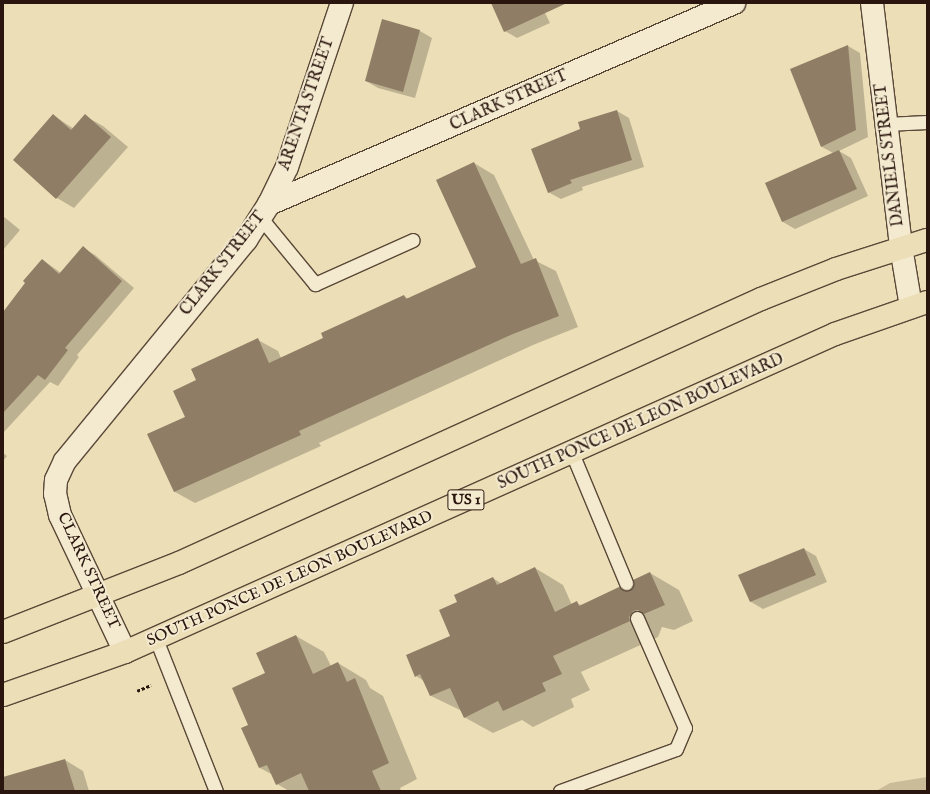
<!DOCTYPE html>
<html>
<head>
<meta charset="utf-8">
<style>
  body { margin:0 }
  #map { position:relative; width:930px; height:794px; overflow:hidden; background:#ecdeb6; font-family:"IM FELL English",serif }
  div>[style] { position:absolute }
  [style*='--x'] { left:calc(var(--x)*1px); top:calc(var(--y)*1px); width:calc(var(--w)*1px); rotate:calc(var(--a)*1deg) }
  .green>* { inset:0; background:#cbbc99 }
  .shadow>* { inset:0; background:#0003 }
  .building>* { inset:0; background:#8f7e65 }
  .path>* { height:2.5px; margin-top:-1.25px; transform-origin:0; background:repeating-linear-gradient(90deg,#2a160e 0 3px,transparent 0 5px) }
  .roads { filter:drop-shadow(1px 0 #5a4838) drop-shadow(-1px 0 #5a4838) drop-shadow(0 1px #5a4838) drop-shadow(0 -1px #5a4838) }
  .service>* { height:13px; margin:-6.5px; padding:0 6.5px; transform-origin:6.5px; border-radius:6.5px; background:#f3ead0 }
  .minor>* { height:22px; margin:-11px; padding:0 11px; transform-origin:11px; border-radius:11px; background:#f3ead0 }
  .trunk>* { height:22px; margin:-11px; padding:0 11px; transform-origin:11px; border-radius:11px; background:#ecdeb6 }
  span { translate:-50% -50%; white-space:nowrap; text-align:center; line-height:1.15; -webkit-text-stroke:4px #f3ead0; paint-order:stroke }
  .shield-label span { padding:1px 3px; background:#f3ead0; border:1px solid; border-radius:3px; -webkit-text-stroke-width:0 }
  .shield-label { font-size:15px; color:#2a160e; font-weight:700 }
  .street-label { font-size:16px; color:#2a160e }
  .frame { position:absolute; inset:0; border:4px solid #2a160e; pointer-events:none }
</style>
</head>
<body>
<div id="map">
  <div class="green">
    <i style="clip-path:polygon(927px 777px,927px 791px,876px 791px,890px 783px)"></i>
  </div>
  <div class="shadow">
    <i style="clip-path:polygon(492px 3px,540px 3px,550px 23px,517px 38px,505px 31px)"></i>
    <i style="clip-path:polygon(383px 20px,420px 31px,432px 38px,415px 98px,378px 88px,366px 81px)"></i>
    <i style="clip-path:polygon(848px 46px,860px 53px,868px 137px,839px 151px,851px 158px,868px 196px,795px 229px,783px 222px,766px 183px,833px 153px,822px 147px)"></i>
    <i style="clip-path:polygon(617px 111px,629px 118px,644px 167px,582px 187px,583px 190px,561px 199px,548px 192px,581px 130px)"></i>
    <i style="clip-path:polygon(53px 115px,74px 129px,85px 116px,103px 126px,128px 147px,74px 208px,57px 198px)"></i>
    <i style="clip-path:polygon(474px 163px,494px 175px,534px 260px,556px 271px,578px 327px,533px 345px,319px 443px,321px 446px,195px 503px,175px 492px,149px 434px,186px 417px,197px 381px,258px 340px,278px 351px,281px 358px,325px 339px,404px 296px,409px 299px,477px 268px)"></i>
    <i style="clip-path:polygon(3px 216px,20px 230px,3px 250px)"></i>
    <i style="clip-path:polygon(83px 248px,95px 255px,134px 288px,77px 355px,79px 357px,58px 386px,50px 382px,3px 433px,3px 314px,43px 260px,61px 273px)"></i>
    <i style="clip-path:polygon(3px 453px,7px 456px,3px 461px)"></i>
    <i style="clip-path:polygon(804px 549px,816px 556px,827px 582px,763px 609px,751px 602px,740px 575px)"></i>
    <i style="clip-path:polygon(535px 568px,563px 585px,572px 605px,577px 603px,581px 605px,629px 592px,650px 573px,679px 590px,693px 621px,674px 630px,662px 627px,658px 637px,581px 672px,590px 690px,571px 699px,574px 707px,533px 727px,522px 720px,493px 733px,464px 717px,462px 711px,431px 696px,424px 681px,416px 676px,451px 636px,458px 602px,493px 578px,502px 584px)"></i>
    <i style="clip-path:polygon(296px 636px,324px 652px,331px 666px,338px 663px,366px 680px,370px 688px,383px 696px,417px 779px,400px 788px,401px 791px,289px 791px,277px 784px,273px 775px,260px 768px,250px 725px,267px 673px)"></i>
    <i style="clip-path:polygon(65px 760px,83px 771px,89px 791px,8px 791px)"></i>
  </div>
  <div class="building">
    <i style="clip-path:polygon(491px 3px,567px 3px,504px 32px)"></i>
    <i style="clip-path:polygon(382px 19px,420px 30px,403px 92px,365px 81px)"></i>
    <i style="clip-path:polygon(848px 45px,856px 130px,821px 147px,790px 69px)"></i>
    <i style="clip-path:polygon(617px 110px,632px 160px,570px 180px,572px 183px,548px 193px,531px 149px,580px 129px,578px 122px)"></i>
    <i style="clip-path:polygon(53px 114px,71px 130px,85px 114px,111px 137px,56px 199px,13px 160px)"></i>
    <i style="clip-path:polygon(839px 150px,857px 189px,782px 222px,765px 183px)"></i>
    <i style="clip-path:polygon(474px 162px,521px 264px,536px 258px,559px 316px,513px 334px,299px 431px,301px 435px,174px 492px,147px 434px,185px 417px,173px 391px,196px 380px,191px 369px,258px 338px,269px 363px,323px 338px,321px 333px,404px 295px,406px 299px,476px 267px,436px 180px)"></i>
    <i style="clip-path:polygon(83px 246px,122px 281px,65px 348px,68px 350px,45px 380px,38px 375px,3px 413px,3px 312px,25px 283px,23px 281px,42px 259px,59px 274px)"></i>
    <i style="clip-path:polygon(804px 548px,816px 575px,750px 602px,738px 575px)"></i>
    <i style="clip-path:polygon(535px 567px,555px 612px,577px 601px,579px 606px,619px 587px,629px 590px,633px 588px,633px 580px,650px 572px,665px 605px,644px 614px,638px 610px,633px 611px,629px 617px,630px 621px,553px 656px,562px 674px,542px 683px,546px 691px,503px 711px,498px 701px,464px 718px,450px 688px,430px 696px,420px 674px,415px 677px,406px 655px,450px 636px,439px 610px,457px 602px,454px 595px,493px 577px,497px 585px)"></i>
    <i style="clip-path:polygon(296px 635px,313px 674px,338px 662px,347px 682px,355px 678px,389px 763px,372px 771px,381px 791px,309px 791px,301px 773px,276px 785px,267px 765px,259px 768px,241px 728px,248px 725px,232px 688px,265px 673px,256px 653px)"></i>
    <i style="clip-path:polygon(65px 759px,75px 791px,3px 791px,3px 777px)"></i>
  </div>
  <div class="path">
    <i style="--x:137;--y:691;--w:15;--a:-23"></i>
  </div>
  <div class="roads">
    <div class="service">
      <i style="--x:886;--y:124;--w:41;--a:-2.8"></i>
      <i style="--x:260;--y:217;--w:87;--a:50.6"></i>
      <i style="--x:315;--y:284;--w:107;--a:-24.2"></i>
      <i style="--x:572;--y:453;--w:141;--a:67.4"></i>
      <i style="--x:156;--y:639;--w:163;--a:68.5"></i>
      <i style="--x:560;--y:791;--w:123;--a:-19.9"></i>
      <i style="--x:676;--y:749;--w:23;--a:-67"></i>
      <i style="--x:685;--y:728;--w:120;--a:-113.6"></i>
    </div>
    <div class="minor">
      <i style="--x:872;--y:3;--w:246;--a:83.2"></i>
      <i style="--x:901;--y:247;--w:61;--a:80.5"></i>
      <i style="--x:269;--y:204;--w:41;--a:-64.1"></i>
      <i style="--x:287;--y:167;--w:173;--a:-71.5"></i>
      <i style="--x:125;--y:652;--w:152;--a:-115.4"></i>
      <i style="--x:60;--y:515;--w:22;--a:-103"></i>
      <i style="--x:55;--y:494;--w:14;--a:-86"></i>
      <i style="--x:56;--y:480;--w:21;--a:-65"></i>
      <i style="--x:65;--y:461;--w:286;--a:-50.7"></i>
      <i style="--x:246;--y:240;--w:43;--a:-57.4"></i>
      <i style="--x:269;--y:204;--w:507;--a:-23.38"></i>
    </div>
    <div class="trunk">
      <i style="--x:3;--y:632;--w:189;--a:-21.4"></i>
      <i style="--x:179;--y:563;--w:639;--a:-24.4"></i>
      <i style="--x:761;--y:299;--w:81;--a:-21.8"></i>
      <i style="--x:836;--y:269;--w:96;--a:-17.7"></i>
      <i style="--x:3;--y:695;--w:129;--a:-19.4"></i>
      <i style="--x:125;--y:652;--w:778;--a:-24.13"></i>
      <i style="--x:835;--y:334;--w:97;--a:-19.2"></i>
    </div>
  </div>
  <div class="shield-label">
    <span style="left:466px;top:500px">US 1</span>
  </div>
  <div class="street-label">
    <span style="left:509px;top:101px;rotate:-24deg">CLARK STREET</span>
    <span style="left:307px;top:104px;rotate:-71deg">ARENTA STREET</span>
    <span style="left:890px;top:155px;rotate:-97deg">DANIELS STREET</span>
    <span style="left:223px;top:264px;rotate:-52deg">CLARK STREET</span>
    <span style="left:641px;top:422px;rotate:-24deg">SOUTH PONCE DE LEON BOULEVARD</span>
    <span style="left:88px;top:571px;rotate:65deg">CLARK STREET</span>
    <span style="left:290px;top:579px;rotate:-24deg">SOUTH PONCE DE LEON BOULEVARD</span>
  </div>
  <div class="frame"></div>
</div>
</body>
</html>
